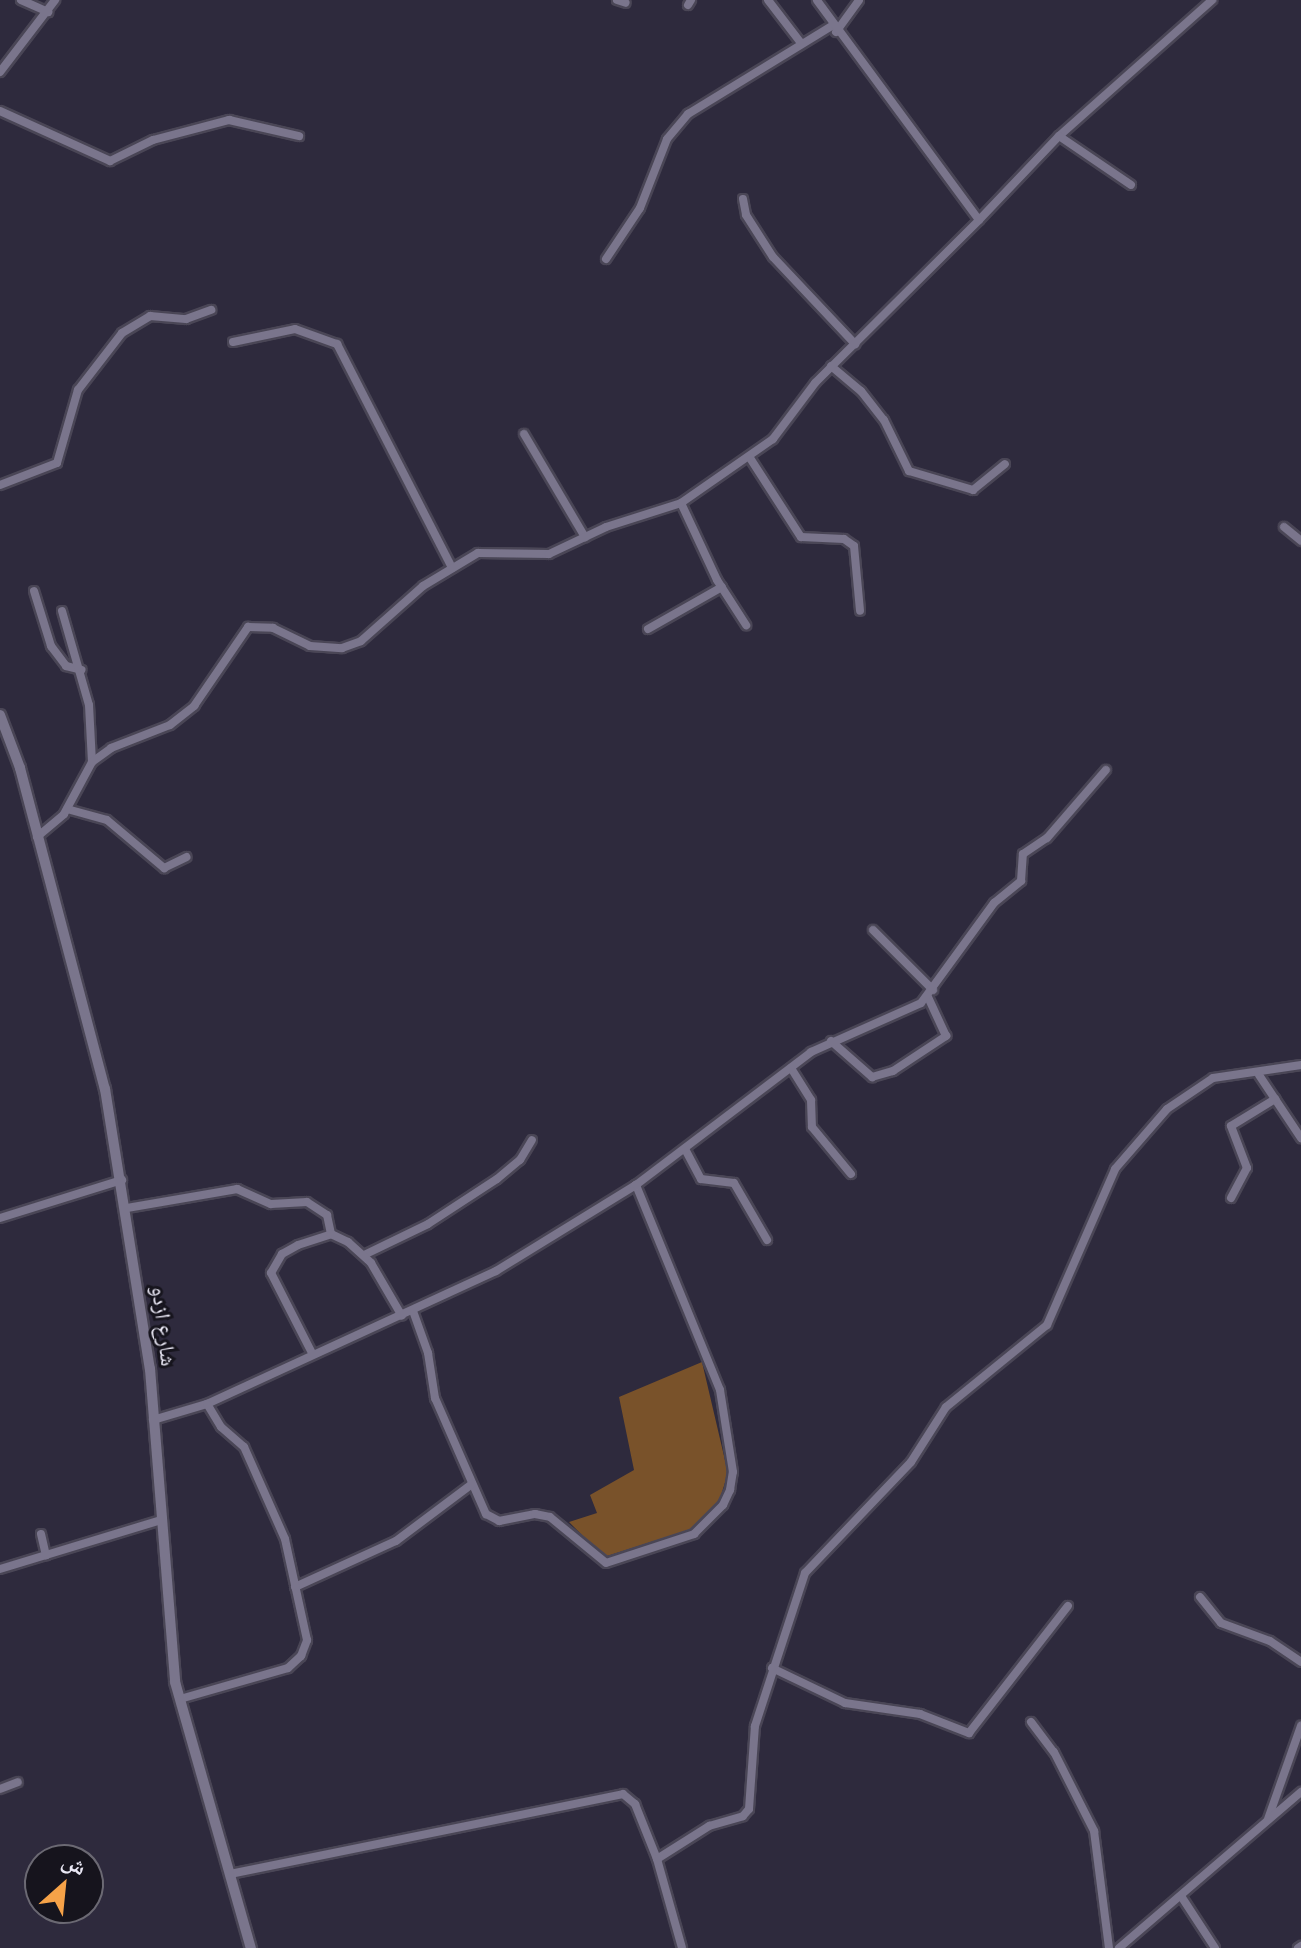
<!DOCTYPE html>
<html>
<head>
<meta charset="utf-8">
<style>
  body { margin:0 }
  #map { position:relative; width:1301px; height:1948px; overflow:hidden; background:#2e2a3d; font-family:Poppins,"Noto Naskh Arabic",sans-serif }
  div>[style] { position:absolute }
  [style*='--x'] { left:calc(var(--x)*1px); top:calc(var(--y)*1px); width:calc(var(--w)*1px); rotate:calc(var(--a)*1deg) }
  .forest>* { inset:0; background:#79522a }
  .roads { filter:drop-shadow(2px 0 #4a4656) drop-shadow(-2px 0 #4a4656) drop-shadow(0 2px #4a4656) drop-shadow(0 -2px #4a4656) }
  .minor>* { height:8px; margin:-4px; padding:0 4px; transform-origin:4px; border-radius:4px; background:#7a758c }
  .tertiary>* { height:10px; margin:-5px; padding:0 5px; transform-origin:5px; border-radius:5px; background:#7a758c }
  span { translate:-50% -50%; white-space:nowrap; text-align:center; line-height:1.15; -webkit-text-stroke:6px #16141d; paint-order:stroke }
  .street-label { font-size:22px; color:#eae8f5 }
  .north { position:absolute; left:24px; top:1844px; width:80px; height:80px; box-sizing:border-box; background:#16141d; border:2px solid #6b6973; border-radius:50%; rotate:27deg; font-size:22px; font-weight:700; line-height:32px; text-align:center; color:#eae8f5 }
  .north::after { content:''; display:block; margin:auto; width:28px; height:36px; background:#f6a248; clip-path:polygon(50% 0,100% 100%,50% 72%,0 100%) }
</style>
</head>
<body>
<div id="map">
  <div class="forest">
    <i style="clip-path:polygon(702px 1362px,728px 1473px,718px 1505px,698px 1527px,604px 1557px,569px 1522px,597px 1513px,590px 1495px,634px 1470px,619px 1397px)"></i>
  </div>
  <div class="roads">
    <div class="minor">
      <i style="--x:21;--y:0;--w:30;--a:24"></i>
      <i style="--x:617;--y:0;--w:9;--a:18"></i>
      <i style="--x:768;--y:0;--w:54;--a:52.5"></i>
      <i style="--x:688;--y:5;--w:6;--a:-59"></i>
      <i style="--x:836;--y:32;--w:39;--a:-54"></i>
      <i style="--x:0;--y:72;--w:91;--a:-52.6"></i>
      <i style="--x:0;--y:111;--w:121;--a:24.4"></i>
      <i style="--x:110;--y:161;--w:48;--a:-26"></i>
      <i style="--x:153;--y:140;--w:79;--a:-14.7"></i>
      <i style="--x:229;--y:120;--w:72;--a:12.9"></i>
      <i style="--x:1059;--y:136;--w:205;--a:-41.6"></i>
      <i style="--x:743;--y:199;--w:16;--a:79"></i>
      <i style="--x:746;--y:215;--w:50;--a:57.3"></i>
      <i style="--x:773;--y:257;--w:120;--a:46.7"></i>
      <i style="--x:979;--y:220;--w:116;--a:-46.4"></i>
      <i style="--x:1059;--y:136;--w:87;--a:34.2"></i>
      <i style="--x:606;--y:259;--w:61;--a:-56.3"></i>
      <i style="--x:640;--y:208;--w:74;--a:-68.6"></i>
      <i style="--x:667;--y:139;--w:33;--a:-50"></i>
      <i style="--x:688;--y:114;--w:170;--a:-31.5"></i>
      <i style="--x:233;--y:342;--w:63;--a:-11.8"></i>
      <i style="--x:295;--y:329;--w:45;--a:19.7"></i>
      <i style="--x:337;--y:344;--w:252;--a:62.8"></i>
      <i style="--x:831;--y:366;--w:39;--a:40"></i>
      <i style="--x:861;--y:391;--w:37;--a:52"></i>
      <i style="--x:884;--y:420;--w:57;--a:63.9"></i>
      <i style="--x:909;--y:471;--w:67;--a:16.5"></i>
      <i style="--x:973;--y:490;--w:41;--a:-39.1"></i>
      <i style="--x:524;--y:434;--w:120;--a:59.4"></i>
      <i style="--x:750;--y:458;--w:94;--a:57.2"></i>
      <i style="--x:801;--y:537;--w:43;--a:2.7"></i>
      <i style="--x:844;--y:539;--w:12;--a:35"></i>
      <i style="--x:854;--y:546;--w:65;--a:84.7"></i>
      <i style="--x:0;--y:485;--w:61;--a:-21.1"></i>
      <i style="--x:57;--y:463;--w:76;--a:-74"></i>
      <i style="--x:78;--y:390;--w:72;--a:-52.3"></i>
      <i style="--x:122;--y:333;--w:33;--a:-31"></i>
      <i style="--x:150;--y:316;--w:36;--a:5"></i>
      <i style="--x:186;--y:319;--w:27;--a:-20"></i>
      <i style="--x:681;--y:503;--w:85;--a:64.9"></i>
      <i style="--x:717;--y:580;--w:54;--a:57.2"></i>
      <i style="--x:1284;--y:527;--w:22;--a:39"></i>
      <i style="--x:34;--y:591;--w:58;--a:72.8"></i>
      <i style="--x:51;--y:646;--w:25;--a:53"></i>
      <i style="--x:66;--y:666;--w:16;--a:14"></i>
      <i style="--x:62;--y:611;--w:98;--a:74"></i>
      <i style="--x:89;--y:705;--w:57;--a:87"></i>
      <i style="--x:648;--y:629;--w:85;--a:-29.6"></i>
      <i style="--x:67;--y:809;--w:41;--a:15.4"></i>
      <i style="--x:107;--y:820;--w:75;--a:40.1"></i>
      <i style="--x:164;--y:868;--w:25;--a:-26"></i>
      <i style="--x:37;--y:837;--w:35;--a:-40"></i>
      <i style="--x:64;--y:814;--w:59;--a:-61.7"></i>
      <i style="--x:92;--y:762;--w:24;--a:-36"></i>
      <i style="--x:111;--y:748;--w:63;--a:-21.3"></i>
      <i style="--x:170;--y:725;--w:31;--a:-38"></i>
      <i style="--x:194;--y:706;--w:96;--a:-55.6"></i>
      <i style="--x:248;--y:627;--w:25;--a:2"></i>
      <i style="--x:273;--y:628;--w:41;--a:25.9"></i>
      <i style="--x:310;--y:646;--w:32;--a:4"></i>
      <i style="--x:342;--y:648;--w:20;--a:-20"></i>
      <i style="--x:361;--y:641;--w:83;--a:-41.6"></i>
      <i style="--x:423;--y:586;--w:64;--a:-31"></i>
      <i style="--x:478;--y:553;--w:71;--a:0.8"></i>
      <i style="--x:549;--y:554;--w:63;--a:-25.3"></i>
      <i style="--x:606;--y:527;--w:79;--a:-17.7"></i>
      <i style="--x:681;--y:503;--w:112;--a:-34.8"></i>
      <i style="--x:773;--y:439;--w:70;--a:-53.1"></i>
      <i style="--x:815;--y:383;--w:231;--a:-44.8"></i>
      <i style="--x:979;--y:220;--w:273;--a:-126.4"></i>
      <i style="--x:873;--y:930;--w:85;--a:45"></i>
      <i style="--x:831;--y:1041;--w:55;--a:41.3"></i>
      <i style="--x:872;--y:1077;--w:22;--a:-16"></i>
      <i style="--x:893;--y:1071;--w:64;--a:-33.4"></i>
      <i style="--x:946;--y:1036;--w:43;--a:-114.8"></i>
      <i style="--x:791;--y:1068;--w:38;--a:58"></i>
      <i style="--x:811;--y:1100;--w:27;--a:88"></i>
      <i style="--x:812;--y:1127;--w:61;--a:50.3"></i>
      <i style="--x:1259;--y:1075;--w:76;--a:56.3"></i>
      <i style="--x:685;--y:1149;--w:34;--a:62"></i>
      <i style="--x:701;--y:1179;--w:33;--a:7"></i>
      <i style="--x:734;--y:1183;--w:66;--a:59.9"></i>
      <i style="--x:1231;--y:1198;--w:34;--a:-62"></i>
      <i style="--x:1247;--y:1168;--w:45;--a:-110.9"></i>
      <i style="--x:1231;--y:1126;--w:52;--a:-31.5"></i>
      <i style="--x:127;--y:1208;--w:112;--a:-9.8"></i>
      <i style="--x:237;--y:1189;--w:37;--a:24"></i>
      <i style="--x:271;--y:1204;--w:36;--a:-3"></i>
      <i style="--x:307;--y:1202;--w:24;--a:33"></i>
      <i style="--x:327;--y:1215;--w:19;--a:78"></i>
      <i style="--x:0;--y:1218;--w:128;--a:-17.3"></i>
      <i style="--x:364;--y:1255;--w:71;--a:-25.8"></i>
      <i style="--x:428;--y:1224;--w:82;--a:-33.1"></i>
      <i style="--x:497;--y:1179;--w:30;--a:-40"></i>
      <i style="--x:520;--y:1160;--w:23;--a:-59"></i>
      <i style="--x:413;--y:1311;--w:45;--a:70.3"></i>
      <i style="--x:428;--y:1353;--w:46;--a:81.2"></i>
      <i style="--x:435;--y:1398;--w:127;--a:66.3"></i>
      <i style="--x:486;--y:1514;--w:15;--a:28"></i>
      <i style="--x:499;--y:1521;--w:37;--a:-11"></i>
      <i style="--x:535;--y:1514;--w:15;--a:11"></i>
      <i style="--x:550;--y:1517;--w:72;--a:39.4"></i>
      <i style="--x:606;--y:1563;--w:93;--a:-18.2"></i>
      <i style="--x:694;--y:1534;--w:41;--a:-45"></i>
      <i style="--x:723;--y:1505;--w:17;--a:-65"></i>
      <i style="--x:730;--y:1490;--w:18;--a:-81"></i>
      <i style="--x:733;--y:1472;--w:83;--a:-99"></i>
      <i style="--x:720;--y:1390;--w:222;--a:-112.3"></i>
      <i style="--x:312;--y:1353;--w:90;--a:-117.1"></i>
      <i style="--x:271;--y:1273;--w:22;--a:-60"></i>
      <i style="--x:282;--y:1254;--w:18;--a:-29"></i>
      <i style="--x:298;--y:1245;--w:35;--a:-18"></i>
      <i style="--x:331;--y:1234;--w:19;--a:25"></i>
      <i style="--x:348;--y:1242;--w:31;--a:42"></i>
      <i style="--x:371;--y:1263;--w:61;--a:59.7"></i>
      <i style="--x:153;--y:1420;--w:56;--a:-16.5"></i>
      <i style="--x:207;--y:1404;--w:318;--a:-24.7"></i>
      <i style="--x:496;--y:1271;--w:164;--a:-31.6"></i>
      <i style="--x:636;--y:1185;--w:220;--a:-37.2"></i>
      <i style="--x:811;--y:1052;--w:120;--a:-24"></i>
      <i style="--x:921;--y:1003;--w:124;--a:-53.9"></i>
      <i style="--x:994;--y:903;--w:35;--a:-39"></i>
      <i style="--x:1021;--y:881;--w:27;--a:-86"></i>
      <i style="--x:1023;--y:854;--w:29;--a:-34"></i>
      <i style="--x:1047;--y:838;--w:90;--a:-49.1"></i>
      <i style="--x:41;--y:1534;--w:22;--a:77"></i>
      <i style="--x:0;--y:1569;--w:168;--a:-16.9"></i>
      <i style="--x:295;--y:1587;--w:111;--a:-24.5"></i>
      <i style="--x:396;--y:1541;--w:95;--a:-36.9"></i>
      <i style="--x:1200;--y:1597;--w:33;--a:51"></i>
      <i style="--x:1221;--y:1623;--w:52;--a:20.2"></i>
      <i style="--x:1270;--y:1641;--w:37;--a:34"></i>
      <i style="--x:772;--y:1668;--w:81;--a:25.6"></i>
      <i style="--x:845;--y:1703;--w:76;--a:8.3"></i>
      <i style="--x:920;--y:1714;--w:53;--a:21.2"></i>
      <i style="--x:969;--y:1733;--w:161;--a:-52.1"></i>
      <i style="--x:180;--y:1699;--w:112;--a:-16"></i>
      <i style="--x:288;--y:1668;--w:18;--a:-43"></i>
      <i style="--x:301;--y:1656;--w:17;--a:-69"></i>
      <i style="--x:307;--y:1640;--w:103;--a:-102.3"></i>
      <i style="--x:285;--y:1539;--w:101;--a:-114"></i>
      <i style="--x:244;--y:1447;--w:30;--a:-139"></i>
      <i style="--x:221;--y:1427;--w:27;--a:-121"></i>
      <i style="--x:1031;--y:1722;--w:38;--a:53"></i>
      <i style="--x:1054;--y:1752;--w:89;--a:63.1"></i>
      <i style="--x:1094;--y:1831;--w:118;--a:82.7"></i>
      <i style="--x:0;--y:1789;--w:19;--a:-21"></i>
      <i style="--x:1268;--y:1819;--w:99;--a:-70.5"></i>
      <i style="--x:657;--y:1859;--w:62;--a:-32.4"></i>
      <i style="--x:709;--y:1826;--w:35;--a:-16"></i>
      <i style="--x:743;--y:1816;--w:9;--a:-49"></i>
      <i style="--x:749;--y:1809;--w:83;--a:-85.9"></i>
      <i style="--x:755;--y:1726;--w:161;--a:-71.9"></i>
      <i style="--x:805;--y:1573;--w:153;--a:-46.3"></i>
      <i style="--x:911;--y:1462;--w:65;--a:-57.5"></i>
      <i style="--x:946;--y:1407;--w:130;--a:-39.1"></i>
      <i style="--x:1047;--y:1325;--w:170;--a:-66.4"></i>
      <i style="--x:1115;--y:1169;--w:79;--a:-49.1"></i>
      <i style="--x:1167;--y:1109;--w:55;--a:-34"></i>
      <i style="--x:1213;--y:1078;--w:89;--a:-8.4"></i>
      <i style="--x:230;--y:1874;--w:401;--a:-11.5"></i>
      <i style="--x:623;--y:1794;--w:16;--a:40"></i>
      <i style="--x:635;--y:1804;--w:59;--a:68.2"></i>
      <i style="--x:657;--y:1859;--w:92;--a:74.3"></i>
      <i style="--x:1181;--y:1896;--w:62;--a:56.8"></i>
      <i style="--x:1119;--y:1948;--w:240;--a:-40.6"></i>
      <i style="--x:1298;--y:1948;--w:4;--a:-34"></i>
    </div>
    <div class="tertiary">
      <i style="--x:0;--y:715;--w:57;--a:69.3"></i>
      <i style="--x:20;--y:768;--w:332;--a:75.2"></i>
      <i style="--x:105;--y:1089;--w:284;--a:80.9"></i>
      <i style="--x:150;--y:1369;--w:314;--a:85.4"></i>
      <i style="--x:175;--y:1682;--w:277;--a:74.1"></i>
    </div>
  </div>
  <div class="street-label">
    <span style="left:164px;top:1326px;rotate:83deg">شارع ازدو</span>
  </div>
  <div class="north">ش</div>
</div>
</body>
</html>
